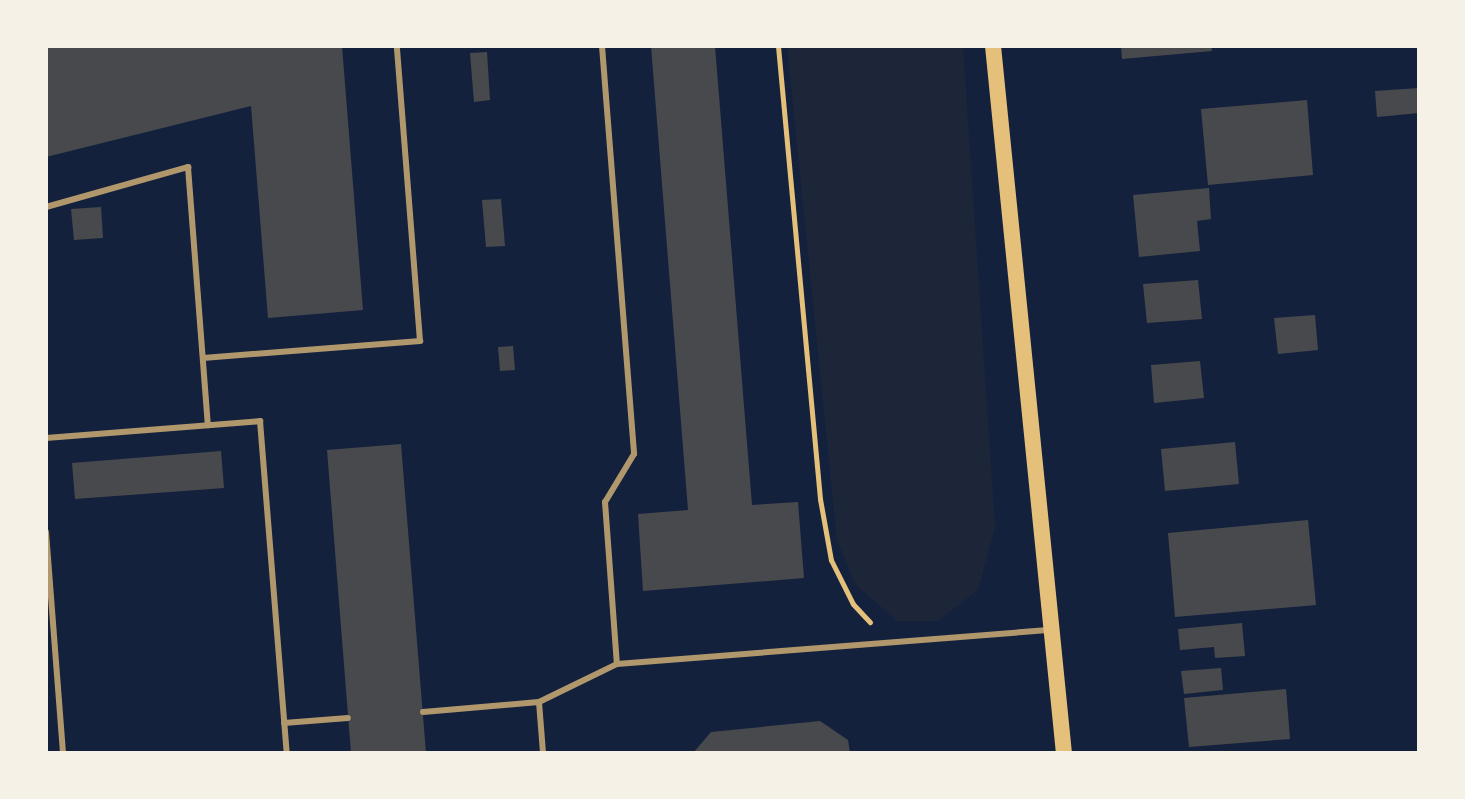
<!DOCTYPE html>
<html>
<head>
<meta charset="utf-8">
<style>
  body { margin:0 }
  #map { position:relative; width:1465px; height:799px; overflow:hidden; background:#14213d; font-family:"PT Sans Narrow",sans-serif }
  div>[style] { position:absolute }
  [style*='--x'] { left:calc(var(--x)*1px); top:calc(var(--y)*1px); width:calc(var(--w)*1px); rotate:calc(var(--a)*1deg) }
  .green>* { inset:0; background:#1d2539 }
  .building>* { inset:0; background:#48494c }
  .path>* { height:5px; margin:-2.5px; padding:0 2.5px; transform-origin:2.5px; border-radius:2.5px; background:#e5c07b }
  .service>* { height:6px; margin:-3px; padding:0 3px; transform-origin:3px; border-radius:3px; background:#b1986c }
  .secondary>* { height:16px; margin:-8px; padding:0 8px; transform-origin:8px; border-radius:8px; background:#e5c07b }
  span { translate:-50% -50%; white-space:nowrap; text-align:center; line-height:1.15; -webkit-text-stroke:6px #f6f1e7; paint-order:stroke }
  .frame { position:absolute; inset:0; border:48px solid #f6f1e7; pointer-events:none }
</style>
</head>
<body>
<div id="map">
  <div class="green">
    <i style="clip-path:polygon(787px 46px,963px 46px,995px 527px,978px 590px,938px 621px,897px 621px,855px 584px,837px 540px)"></i>
  </div>
  <div class="building">
    <i style="clip-path:polygon(46px 46px,342px 46px,363px 310px,268px 318px,251px 106px,46px 157px)"></i>
    <i style="clip-path:polygon(651px 46px,715px 46px,752px 505px,798px 502px,804px 578px,643px 591px,638px 514px,688px 510px)"></i>
    <i style="clip-path:polygon(1121px 46px,1211px 46px,1212px 51px,1122px 59px)"></i>
    <i style="clip-path:polygon(487px 52px,490px 100px,474px 102px,470px 53px)"></i>
    <i style="clip-path:polygon(1419px 88px,1419px 113px,1377px 117px,1375px 91px)"></i>
    <i style="clip-path:polygon(1307px 100px,1313px 175px,1208px 185px,1201px 109px)"></i>
    <i style="clip-path:polygon(1209px 188px,1211px 219px,1197px 221px,1200px 251px,1139px 257px,1133px 195px)"></i>
    <i style="clip-path:polygon(501px 199px,505px 246px,486px 247px,482px 200px)"></i>
    <i style="clip-path:polygon(101px 207px,103px 238px,74px 240px,71px 209px)"></i>
    <i style="clip-path:polygon(1198px 280px,1202px 319px,1147px 323px,1143px 284px)"></i>
    <i style="clip-path:polygon(1315px 315px,1318px 350px,1278px 354px,1274px 318px)"></i>
    <i style="clip-path:polygon(513px 346px,515px 370px,500px 371px,498px 347px)"></i>
    <i style="clip-path:polygon(1200px 361px,1204px 398px,1154px 403px,1151px 365px)"></i>
    <i style="clip-path:polygon(1235px 442px,1239px 484px,1165px 491px,1161px 449px)"></i>
    <i style="clip-path:polygon(401px 444px,426px 753px,351px 753px,327px 450px)"></i>
    <i style="clip-path:polygon(221px 451px,224px 488px,75px 499px,72px 463px)"></i>
    <i style="clip-path:polygon(1308px 520px,1316px 605px,1175px 617px,1168px 533px)"></i>
    <i style="clip-path:polygon(1242px 623px,1245px 656px,1215px 658px,1214px 647px,1180px 650px,1178px 629px)"></i>
    <i style="clip-path:polygon(1221px 668px,1223px 690px,1184px 694px,1181px 671px)"></i>
    <i style="clip-path:polygon(1286px 689px,1290px 739px,1189px 747px,1184px 698px)"></i>
    <i style="clip-path:polygon(820px 721px,848px 740px,850px 753px,693px 753px,711px 732px)"></i>
  </div>
  <div class="path">
    <i style="--x:778;--y:46;--w:455;--a:84.7"></i>
    <i style="--x:820;--y:499;--w:62;--a:79.8"></i>
    <i style="--x:831;--y:560;--w:49;--a:63.4"></i>
    <i style="--x:853;--y:604;--w:25;--a:47"></i>
  </div>
  <div class="service">
    <i style="--x:602;--y:46;--w:409;--a:85.5"></i>
    <i style="--x:634;--y:454;--w:56;--a:121.1"></i>
    <i style="--x:605;--y:502;--w:162;--a:85.8"></i>
    <i style="--x:46;--y:207;--w:148;--a:-15.7"></i>
    <i style="--x:188;--y:167;--w:259;--a:85.6"></i>
    <i style="--x:203;--y:358;--w:218;--a:-4.5"></i>
    <i style="--x:420;--y:341;--w:296;--a:-94.5"></i>
    <i style="--x:46;--y:438;--w:215;--a:-4.5"></i>
    <i style="--x:260;--y:421;--w:333;--a:85.4"></i>
    <i style="--x:46;--y:532;--w:222;--a:85.6"></i>
    <i style="--x:539;--y:702;--w:51;--a:85.5"></i>
    <i style="--x:423;--y:712;--w:116;--a:-4.9"></i>
    <i style="--x:539;--y:702;--w:87;--a:-26"></i>
    <i style="--x:617;--y:664;--w:432;--a:-4.5"></i>
    <i style="--x:284;--y:723;--w:64;--a:-4.5"></i>
  </div>
  <div class="secondary">
    <i style="--x:993;--y:46;--w:711;--a:84.27"></i>
  </div>
  <div class="frame"></div>
</div>
</body>
</html>
